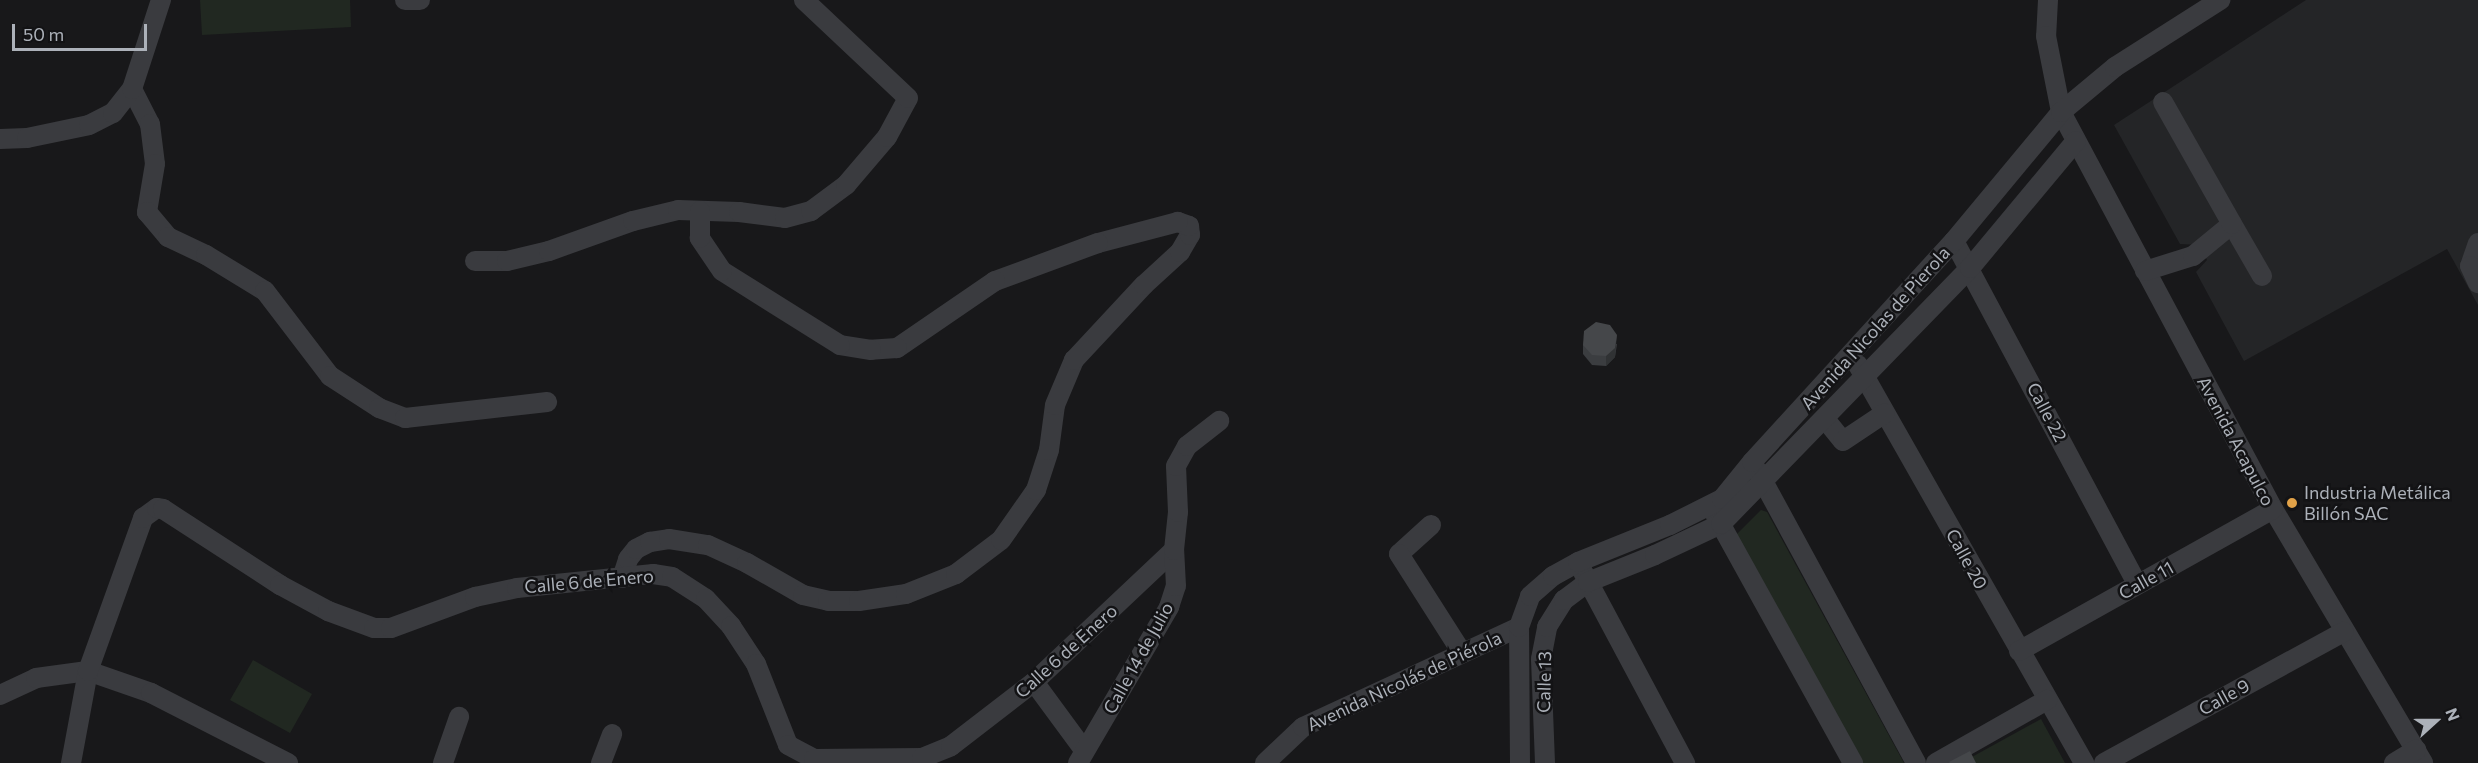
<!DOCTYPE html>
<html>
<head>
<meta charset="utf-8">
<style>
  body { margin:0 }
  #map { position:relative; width:2478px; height:763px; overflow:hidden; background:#18181a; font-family:Commissioner,sans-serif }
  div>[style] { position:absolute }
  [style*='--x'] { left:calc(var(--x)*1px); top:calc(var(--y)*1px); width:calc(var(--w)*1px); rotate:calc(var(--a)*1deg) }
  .built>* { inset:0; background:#242527 }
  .green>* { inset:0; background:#212821 }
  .minor>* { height:20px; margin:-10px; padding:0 10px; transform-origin:10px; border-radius:10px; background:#3a3b3f }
  .wall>* { inset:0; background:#3b3d40 }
  .shaded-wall>* { inset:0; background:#303234 }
  .building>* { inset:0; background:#45474a }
  .dots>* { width:16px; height:16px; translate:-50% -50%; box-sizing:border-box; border:3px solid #131315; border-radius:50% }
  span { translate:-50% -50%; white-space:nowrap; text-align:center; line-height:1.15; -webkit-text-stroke:5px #131315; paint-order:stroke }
  .street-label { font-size:18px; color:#acb1b9 }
  .poi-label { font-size:18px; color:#acb1b9 }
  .left { translate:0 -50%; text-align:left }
  .north { position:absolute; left:2406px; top:691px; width:60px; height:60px; -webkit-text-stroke:4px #131315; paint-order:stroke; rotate:69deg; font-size:16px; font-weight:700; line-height:24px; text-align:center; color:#acb1b9 }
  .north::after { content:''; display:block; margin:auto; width:21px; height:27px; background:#acb1b9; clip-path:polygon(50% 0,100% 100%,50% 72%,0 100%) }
  .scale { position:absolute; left:12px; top:24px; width:135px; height:27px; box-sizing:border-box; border:3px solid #acb1b9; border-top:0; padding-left:8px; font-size:18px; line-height:21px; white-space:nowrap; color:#acb1b9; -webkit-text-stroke:4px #131315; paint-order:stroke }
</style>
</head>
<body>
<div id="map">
  <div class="built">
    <i style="clip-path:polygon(2306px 0,2478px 0,2478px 305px,2447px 249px,2244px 361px,2196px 272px,2207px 260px,2200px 245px,2180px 244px,2114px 125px)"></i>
  </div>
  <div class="green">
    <i style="clip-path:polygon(200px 0,350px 0,351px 27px,202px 35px)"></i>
    <i style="clip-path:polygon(1761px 510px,1767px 512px,1904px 763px,1857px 763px,1732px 539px)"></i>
    <i style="clip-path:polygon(253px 660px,312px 694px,290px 733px,230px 700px)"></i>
    <i style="clip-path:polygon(2041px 719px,2065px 763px,1961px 763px)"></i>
  </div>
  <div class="minor">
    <i style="--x:405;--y:0;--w:15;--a:0"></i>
    <i style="--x:2048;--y:0;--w:36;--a:93"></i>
    <i style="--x:2046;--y:36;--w:77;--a:78.8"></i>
    <i style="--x:2061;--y:112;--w:450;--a:61.9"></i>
    <i style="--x:2273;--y:509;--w:295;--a:59.4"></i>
    <i style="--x:132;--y:89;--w:39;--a:63"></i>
    <i style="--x:150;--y:124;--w:40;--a:82.9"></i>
    <i style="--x:155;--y:164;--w:49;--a:99.5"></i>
    <i style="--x:147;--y:212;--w:33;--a:50"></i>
    <i style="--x:168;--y:237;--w:42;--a:25.3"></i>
    <i style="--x:206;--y:255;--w:69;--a:31.4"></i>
    <i style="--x:265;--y:291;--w:107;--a:52.6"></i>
    <i style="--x:330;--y:376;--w:59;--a:33.1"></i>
    <i style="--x:379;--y:408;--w:28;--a:21"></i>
    <i style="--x:405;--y:418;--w:143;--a:-6.4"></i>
    <i style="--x:0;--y:139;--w:27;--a:-2"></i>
    <i style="--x:27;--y:138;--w:63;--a:-11.8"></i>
    <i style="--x:89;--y:125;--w:27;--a:-27"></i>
    <i style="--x:113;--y:113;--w:31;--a:-52"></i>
    <i style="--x:132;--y:89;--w:94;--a:-72"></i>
    <i style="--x:2232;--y:224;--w:60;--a:60"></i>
    <i style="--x:1954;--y:241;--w:389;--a:61.9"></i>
    <i style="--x:2478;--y:243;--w:24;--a:109"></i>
    <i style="--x:2470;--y:266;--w:19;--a:65"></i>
    <i style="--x:475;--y:261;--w:32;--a:0"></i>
    <i style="--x:507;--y:261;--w:43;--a:-13.4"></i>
    <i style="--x:549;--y:251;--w:89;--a:-19.7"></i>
    <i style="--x:633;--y:221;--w:46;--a:-13.7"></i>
    <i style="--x:678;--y:210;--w:61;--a:1.9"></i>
    <i style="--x:739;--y:212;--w:46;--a:7.4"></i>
    <i style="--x:785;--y:218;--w:27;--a:-15"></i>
    <i style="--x:811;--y:211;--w:44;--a:-36.6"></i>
    <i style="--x:846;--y:185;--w:63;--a:-49.5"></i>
    <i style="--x:887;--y:137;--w:44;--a:-61.7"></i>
    <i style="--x:908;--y:98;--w:143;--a:-136.7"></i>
    <i style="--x:2145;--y:271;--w:50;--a:-17.4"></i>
    <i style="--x:2193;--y:256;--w:50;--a:-39.4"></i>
    <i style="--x:2232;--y:224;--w:140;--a:-119.5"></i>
    <i style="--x:1858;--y:365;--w:458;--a:60.4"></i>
    <i style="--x:1825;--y:419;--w:28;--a:51"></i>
    <i style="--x:1843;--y:441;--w:50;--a:-33.7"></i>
    <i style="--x:1757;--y:470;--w:333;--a:61.5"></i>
    <i style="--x:1715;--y:514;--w:285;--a:61"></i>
    <i style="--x:1431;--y:525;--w:43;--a:137.8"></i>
    <i style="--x:1399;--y:554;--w:117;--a:57.5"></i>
    <i style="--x:1583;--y:572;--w:217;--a:61.9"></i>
    <i style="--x:622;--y:578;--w:20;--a:-72"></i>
    <i style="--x:628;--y:559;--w:13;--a:-51"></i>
    <i style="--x:636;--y:549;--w:16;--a:-27"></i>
    <i style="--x:650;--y:542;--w:19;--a:-9"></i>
    <i style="--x:669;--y:539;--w:39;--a:9"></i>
    <i style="--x:708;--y:545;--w:43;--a:24.8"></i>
    <i style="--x:747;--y:563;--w:64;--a:29.7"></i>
    <i style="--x:803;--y:595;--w:26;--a:13"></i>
    <i style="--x:828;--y:601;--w:31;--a:0"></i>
    <i style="--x:859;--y:601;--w:48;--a:-8.5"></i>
    <i style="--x:906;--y:594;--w:54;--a:-21.8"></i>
    <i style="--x:956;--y:574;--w:56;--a:-37.1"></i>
    <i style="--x:1001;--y:540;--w:61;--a:-55"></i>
    <i style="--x:1036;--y:490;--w:42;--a:-72"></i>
    <i style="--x:1049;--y:450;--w:45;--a:-82.4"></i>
    <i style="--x:1055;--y:405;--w:49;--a:-67.1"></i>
    <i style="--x:1074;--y:360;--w:103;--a:-47"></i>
    <i style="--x:1144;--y:285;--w:49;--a:-42.5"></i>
    <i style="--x:1180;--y:252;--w:20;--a:-60"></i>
    <i style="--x:1190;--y:235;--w:9;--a:-96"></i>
    <i style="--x:1189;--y:226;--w:12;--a:-160"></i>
    <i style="--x:1178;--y:222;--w:83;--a:165.3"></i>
    <i style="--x:1098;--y:243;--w:110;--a:159.7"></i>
    <i style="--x:995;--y:281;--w:119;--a:145.6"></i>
    <i style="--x:897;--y:348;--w:26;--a:176"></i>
    <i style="--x:871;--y:350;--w:31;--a:-171"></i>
    <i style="--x:840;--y:345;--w:139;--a:-147.9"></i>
    <i style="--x:722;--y:271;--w:40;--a:-124"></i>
    <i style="--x:700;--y:238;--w:27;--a:-90"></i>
    <i style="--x:2019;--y:651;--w:291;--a:-29.2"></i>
    <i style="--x:1034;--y:682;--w:84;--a:53.7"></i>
    <i style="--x:0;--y:695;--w:40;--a:-25"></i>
    <i style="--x:36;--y:678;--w:52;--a:-7.7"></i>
    <i style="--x:88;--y:671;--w:67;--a:19.2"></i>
    <i style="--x:151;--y:693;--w:154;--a:27.1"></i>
    <i style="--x:71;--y:763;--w:94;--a:-79.5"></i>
    <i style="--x:88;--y:671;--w:163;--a:-70.2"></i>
    <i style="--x:143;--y:518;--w:17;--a:-36"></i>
    <i style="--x:157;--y:508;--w:6;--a:9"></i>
    <i style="--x:163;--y:509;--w:140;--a:33"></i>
    <i style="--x:280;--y:585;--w:55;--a:28.4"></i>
    <i style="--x:328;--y:611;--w:49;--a:20.3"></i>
    <i style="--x:374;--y:628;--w:17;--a:0"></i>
    <i style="--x:391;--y:628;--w:90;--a:-20.3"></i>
    <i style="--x:475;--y:597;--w:43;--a:-12.1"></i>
    <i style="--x:517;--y:588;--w:137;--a:-5.9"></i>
    <i style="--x:653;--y:574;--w:19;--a:9"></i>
    <i style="--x:672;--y:577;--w:40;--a:32.9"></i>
    <i style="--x:706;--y:599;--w:37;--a:47"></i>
    <i style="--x:731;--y:626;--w:45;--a:56.7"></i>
    <i style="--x:756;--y:664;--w:87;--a:68.4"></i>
    <i style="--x:788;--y:745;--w:30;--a:28"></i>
    <i style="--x:814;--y:759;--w:108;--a:-0.5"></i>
    <i style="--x:922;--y:758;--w:31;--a:-22"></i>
    <i style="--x:951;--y:746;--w:105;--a:-37.6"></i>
    <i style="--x:1034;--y:682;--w:192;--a:-43.3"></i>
    <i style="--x:443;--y:763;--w:49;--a:-70.8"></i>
    <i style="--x:601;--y:763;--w:31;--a:-69"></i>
    <i style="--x:1078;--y:763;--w:181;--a:-59.7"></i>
    <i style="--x:1169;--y:607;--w:22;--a:-72"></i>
    <i style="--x:1176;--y:586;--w:36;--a:-93"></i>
    <i style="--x:1174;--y:550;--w:38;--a:-84"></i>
    <i style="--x:1178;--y:512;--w:46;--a:-92.5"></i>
    <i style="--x:1176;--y:466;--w:23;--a:-61"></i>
    <i style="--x:1187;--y:446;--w:41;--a:-38"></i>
    <i style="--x:1265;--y:763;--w:52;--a:-43.5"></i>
    <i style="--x:1303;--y:727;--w:238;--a:-24.8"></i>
    <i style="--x:1520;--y:763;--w:136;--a:-90.4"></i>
    <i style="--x:1519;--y:627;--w:33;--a:-70"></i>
    <i style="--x:1530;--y:596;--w:30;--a:-41"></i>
    <i style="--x:1553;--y:576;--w:29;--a:-29"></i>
    <i style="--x:1578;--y:562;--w:99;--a:-21.9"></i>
    <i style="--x:1670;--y:525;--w:58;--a:-26.6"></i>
    <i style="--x:1722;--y:499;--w:48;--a:-51"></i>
    <i style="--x:1752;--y:462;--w:299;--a:-47.6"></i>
    <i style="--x:1954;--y:241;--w:168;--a:-50.3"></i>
    <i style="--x:2061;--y:112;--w:70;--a:-39.8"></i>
    <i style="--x:2115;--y:67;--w:125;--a:-32.5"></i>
    <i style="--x:1545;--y:763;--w:104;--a:-92.2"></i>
    <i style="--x:1541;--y:659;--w:33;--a:-79"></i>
    <i style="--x:1547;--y:627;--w:32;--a:-58"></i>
    <i style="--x:1564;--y:600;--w:30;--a:-37"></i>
    <i style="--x:1588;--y:582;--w:72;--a:-21.9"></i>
    <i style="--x:1655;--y:555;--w:73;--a:-25.2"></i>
    <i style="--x:1721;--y:524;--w:357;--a:-45.8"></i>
    <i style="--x:1970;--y:268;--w:165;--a:-50.2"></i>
    <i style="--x:1936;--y:763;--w:128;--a:-29.6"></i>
    <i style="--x:2104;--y:763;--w:273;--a:-28.7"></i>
    <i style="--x:2394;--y:763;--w:26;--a:-31"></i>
  </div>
  <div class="wall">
    <i style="clip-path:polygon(1617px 344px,1615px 357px,1606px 366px,1592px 365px,1583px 354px,1583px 345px)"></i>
  </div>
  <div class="shaded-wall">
    <i style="clip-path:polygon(1617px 335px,1615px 357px,1606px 366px,1606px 356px)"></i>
  </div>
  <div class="building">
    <i style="clip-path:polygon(1596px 322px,1610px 325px,1617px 335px,1615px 348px,1606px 356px,1592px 355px,1583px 345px,1584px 331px)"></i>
    <i style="clip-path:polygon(1970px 751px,1976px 763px,1950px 763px,1949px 762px)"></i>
  </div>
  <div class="dots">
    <i style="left:2292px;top:503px;background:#e2a248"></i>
  </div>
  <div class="street-label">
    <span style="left:1875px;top:328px;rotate:-48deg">Avenida Nicolas de Pierola</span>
    <span style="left:2047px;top:412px;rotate:62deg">Calle 22</span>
    <span style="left:2236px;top:441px;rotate:62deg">Avenida Acapulco</span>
    <span style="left:1967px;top:559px;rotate:61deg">Calle 20</span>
    <span style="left:2146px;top:580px;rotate:-29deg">Calle 11</span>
    <span style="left:589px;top:581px;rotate:-5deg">Calle 6 de Enero</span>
    <span style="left:1066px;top:651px;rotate:-42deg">Calle 6 de Enero</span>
    <span style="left:1138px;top:658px;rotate:-61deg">Calle 14 de Julio</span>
    <span style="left:1404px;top:681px;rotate:-25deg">Avenida Nicolás de Piérola</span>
    <span style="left:1544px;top:682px;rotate:-89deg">Calle 13</span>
    <span style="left:2224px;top:697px;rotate:-29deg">Calle 9</span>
  </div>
  <div class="poi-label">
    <span class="left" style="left:2304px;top:503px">Industria Metálica<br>Billón SAC</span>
  </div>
  <div class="north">N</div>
  <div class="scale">50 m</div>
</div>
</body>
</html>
